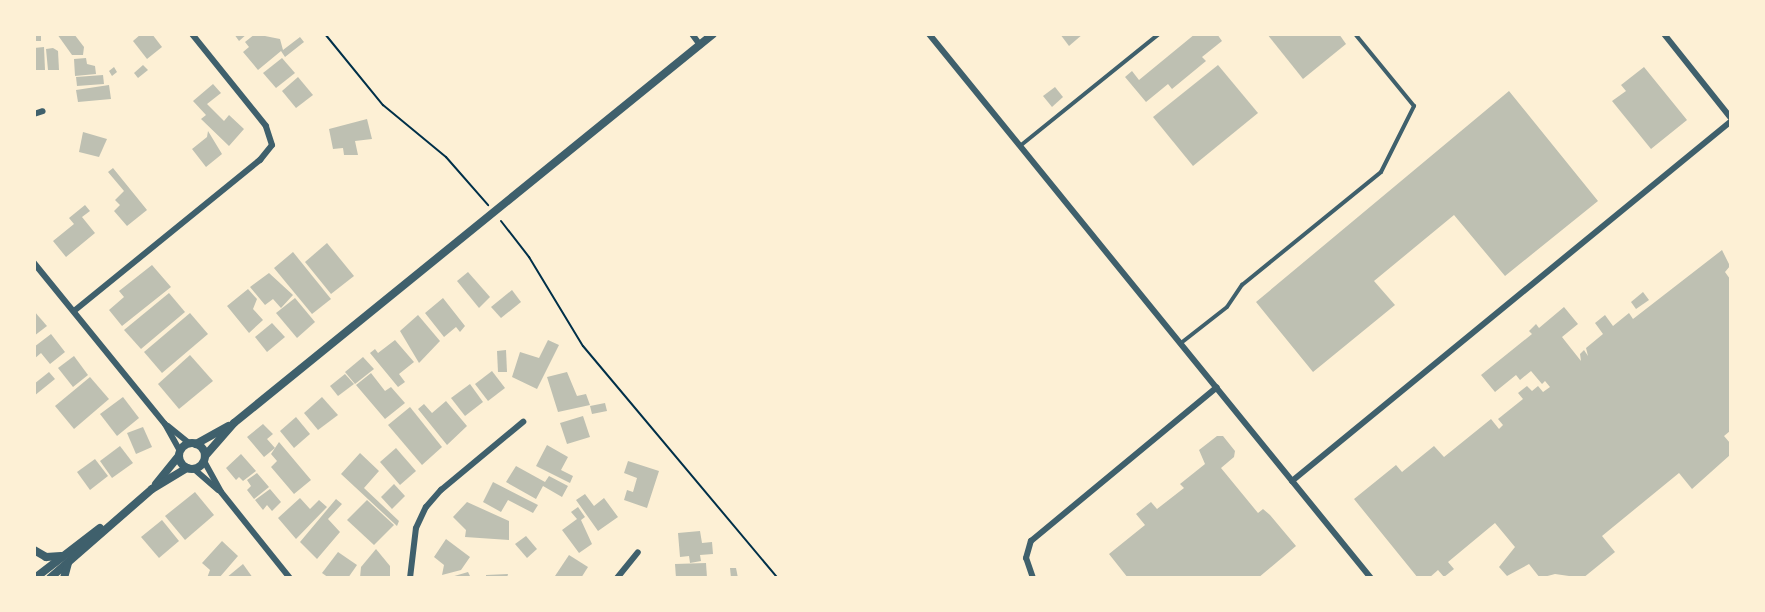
<!DOCTYPE html>
<html>
<head>
<meta charset="utf-8">
<style>
  body { margin:0 }
  #map { position:relative; width:1765px; height:612px; overflow:hidden; background:#fdf0d5; font-family:Inter,sans-serif }
  div>[style] { position:absolute }
  [style*='--x'] { left:calc(var(--x)*1px); top:calc(var(--y)*1px); width:calc(var(--w)*1px); rotate:calc(var(--a)*1deg) }
  .building>* { inset:0; background:#bec0b2 }
  .path>* { height:2px; margin:-1px; padding:0 1px; transform-origin:1px; border-radius:1px; background:#003049 }
  .service>* { height:4px; margin:-2px; padding:0 2px; transform-origin:2px; border-radius:2px; background:#3f606c }
  .minor>* { height:6px; margin:-3px; padding:0 3px; transform-origin:3px; border-radius:3px; background:#3f606c }
  .tertiary>* { height:8px; margin:-4px; padding:0 4px; transform-origin:4px; border-radius:4px; background:#3f606c }
  .tertiary>.ring { margin:-4px; padding:0; box-sizing:content-box; background:none; border:8px solid #3f606c; border-radius:50% }
  span { translate:-50% -50%; white-space:nowrap; text-align:center; line-height:1.15; -webkit-text-stroke:4.5px #fdf0d5; paint-order:stroke }
  .frame { position:absolute; inset:0; border:36px solid #fdf0d5; pointer-events:none }
</style>
</head>
<body>
<div id="map">
  <div class="building">
    <i style="clip-path:polygon(34px 34px,41px 34px,41px 41px,34px 41px)"></i>
    <i style="clip-path:polygon(57px 34px,74px 34px,84px 47px,83px 55px,72px 55px)"></i>
    <i style="clip-path:polygon(141px 34px,152px 34px,162px 47px,147px 59px,133px 41px)"></i>
    <i style="clip-path:polygon(234px 34px,247px 34px,239px 41px)"></i>
    <i style="clip-path:polygon(255px 34px,280px 39px,283px 50px,300px 37px,304px 42px,285px 57px,281px 51px,258px 70px,243px 52px,249px 47px,245px 42px)"></i>
    <i style="clip-path:polygon(1060px 34px,1083px 34px,1069px 46px)"></i>
    <i style="clip-path:polygon(1195px 34px,1217px 34px,1222px 41px,1202px 57px,1206px 61px,1172px 89px,1168px 84px,1146px 102px,1125px 77px,1132px 71px,1139px 80px)"></i>
    <i style="clip-path:polygon(1267px 34px,1339px 34px,1346px 44px,1303px 79px)"></i>
    <i style="clip-path:polygon(44px 47px,45px 70px,34px 70px,34px 48px)"></i>
    <i style="clip-path:polygon(53px 48px,58px 51px,59px 70px,48px 70px,46px 49px)"></i>
    <i style="clip-path:polygon(86px 58px,87px 64px,95px 66px,96px 74px,75px 76px,74px 59px)"></i>
    <i style="clip-path:polygon(282px 58px,295px 73px,276px 88px,263px 73px)"></i>
    <i style="clip-path:polygon(143px 65px,148px 70px,138px 78px,134px 73px)"></i>
    <i style="clip-path:polygon(1218px 65px,1258px 113px,1193px 166px,1153px 117px)"></i>
    <i style="clip-path:polygon(114px 67px,117px 72px,112px 76px,109px 71px)"></i>
    <i style="clip-path:polygon(1644px 67px,1687px 120px,1651px 149px,1612px 101px,1626px 91px,1621px 85px)"></i>
    <i style="clip-path:polygon(103px 75px,104px 84px,77px 86px,76px 77px)"></i>
    <i style="clip-path:polygon(298px 77px,313px 95px,296px 108px,282px 91px)"></i>
    <i style="clip-path:polygon(213px 84px,221px 93px,207px 104px,224px 121px,229px 115px,244px 129px,229px 146px,201px 119px,206px 115px,193px 101px)"></i>
    <i style="clip-path:polygon(109px 85px,111px 99px,78px 102px,76px 90px)"></i>
    <i style="clip-path:polygon(1055px 87px,1063px 97px,1052px 107px,1043px 96px)"></i>
    <i style="clip-path:polygon(1509px 91px,1598px 201px,1505px 276px,1454px 215px,1374px 281px,1395px 305px,1313px 372px,1256px 302px)"></i>
    <i style="clip-path:polygon(367px 119px,372px 139px,355px 141px,358px 155px,344px 155px,343px 148px,333px 149px,329px 129px)"></i>
    <i style="clip-path:polygon(208px 131px,222px 154px,206px 167px,192px 149px,207px 137px)"></i>
    <i style="clip-path:polygon(83px 132px,107px 139px,99px 157px,79px 152px)"></i>
    <i style="clip-path:polygon(113px 168px,147px 210px,127px 226px,114px 211px,120px 205px,115px 200px,124px 191px,108px 172px)"></i>
    <i style="clip-path:polygon(85px 205px,90px 211px,82px 217px,95px 233px,66px 257px,53px 241px,74px 224px,69px 218px)"></i>
    <i style="clip-path:polygon(327px 243px,354px 276px,331px 294px,305px 262px)"></i>
    <i style="clip-path:polygon(1722px 250px,1730px 266px,1725px 272px,1730px 279px,1730px 431px,1724px 436px,1730px 443px,1730px 455px,1692px 489px,1679px 473px,1602px 536px,1615px 552px,1583px 578px,1555px 574px,1540px 578px,1529px 564px,1507px 576px,1499px 567px,1515px 547px,1495px 523px,1448px 562px,1454px 569px,1444px 577px,1438px 570px,1429px 578px,1418px 578px,1354px 499px,1396px 465px,1402px 472px,1434px 446px,1444px 457px,1491px 419px,1499px 429px,1503px 425px,1498px 419px,1523px 399px,1518px 393px,1527px 386px,1532px 391px,1538px 386px,1543px 392px,1550px 387px,1545px 381px,1542px 384px,1531px 371px,1520px 380px,1516px 375px,1495px 392px,1481px 375px,1532px 334px,1529px 331px,1536px 324px,1539px 328px,1564px 307px,1578px 324px,1562px 337px,1581px 361px,1580px 354px,1584px 350px,1588px 356px,1586px 348px,1603px 334px,1595px 323px,1605px 315px,1613px 326px,1629px 313px,1633px 319px)"></i>
    <i style="clip-path:polygon(293px 252px,331px 299px,312px 314px,274px 268px)"></i>
    <i style="clip-path:polygon(152px 265px,171px 287px,122px 326px,109px 310px,124px 297px,119px 291px)"></i>
    <i style="clip-path:polygon(468px 272px,490px 297px,479px 308px,457px 281px)"></i>
    <i style="clip-path:polygon(269px 273px,293px 295px,281px 308px,273px 299px,265px 305px,250px 287px)"></i>
    <i style="clip-path:polygon(248px 289px,257px 299px,253px 309px,263px 320px,249px 333px,227px 306px)"></i>
    <i style="clip-path:polygon(512px 290px,521px 302px,501px 318px,491px 307px)"></i>
    <i style="clip-path:polygon(1643px 292px,1649px 300px,1636px 309px,1631px 302px)"></i>
    <i style="clip-path:polygon(169px 293px,185px 312px,141px 349px,124px 330px)"></i>
    <i style="clip-path:polygon(295px 298px,315px 322px,297px 338px,276px 313px)"></i>
    <i style="clip-path:polygon(443px 298px,465px 326px,460px 332px,456px 327px,444px 337px,425px 313px)"></i>
    <i style="clip-path:polygon(34px 311px,47px 326px,34px 336px)"></i>
    <i style="clip-path:polygon(190px 313px,208px 334px,162px 373px,144px 352px)"></i>
    <i style="clip-path:polygon(418px 315px,440px 341px,419px 363px,400px 331px)"></i>
    <i style="clip-path:polygon(272px 323px,285px 337px,267px 352px,255px 337px)"></i>
    <i style="clip-path:polygon(51px 334px,65px 352px,50px 364px,41px 353px,34px 359px,34px 347px)"></i>
    <i style="clip-path:polygon(395px 340px,414px 362px,399px 374px,405px 382px,398px 387px,370px 353px,375px 349px,378px 353px)"></i>
    <i style="clip-path:polygon(548px 340px,559px 345px,537px 389px,512px 377px,520px 352px,539px 358px)"></i>
    <i style="clip-path:polygon(506px 350px,507px 372px,498px 372px,497px 351px)"></i>
    <i style="clip-path:polygon(190px 355px,213px 381px,179px 409px,158px 384px)"></i>
    <i style="clip-path:polygon(74px 356px,88px 375px,73px 387px,58px 368px)"></i>
    <i style="clip-path:polygon(363px 357px,374px 369px,355px 384px,345px 372px)"></i>
    <i style="clip-path:polygon(492px 371px,505px 388px,488px 401px,475px 384px)"></i>
    <i style="clip-path:polygon(49px 372px,55px 379px,34px 396px,34px 384px)"></i>
    <i style="clip-path:polygon(567px 372px,577px 396px,586px 394px,590px 405px,558px 412px,547px 377px)"></i>
    <i style="clip-path:polygon(371px 373px,385px 391px,391px 387px,405px 403px,385px 419px,356px 385px)"></i>
    <i style="clip-path:polygon(345px 374px,354px 384px,338px 396px,330px 386px)"></i>
    <i style="clip-path:polygon(90px 377px,109px 399px,74px 429px,55px 406px)"></i>
    <i style="clip-path:polygon(470px 384px,483px 402px,465px 416px,451px 398px)"></i>
    <i style="clip-path:polygon(123px 397px,139px 418px,117px 436px,100px 414px)"></i>
    <i style="clip-path:polygon(322px 397px,338px 415px,318px 430px,304px 413px)"></i>
    <i style="clip-path:polygon(446px 401px,467px 426px,447px 445px,418px 409px,424px 404px,432px 413px)"></i>
    <i style="clip-path:polygon(605px 403px,607px 411px,592px 414px,590px 406px)"></i>
    <i style="clip-path:polygon(410px 407px,442px 447px,422px 465px,388px 425px)"></i>
    <i style="clip-path:polygon(583px 416px,590px 437px,567px 444px,560px 423px)"></i>
    <i style="clip-path:polygon(296px 417px,310px 434px,294px 448px,280px 431px)"></i>
    <i style="clip-path:polygon(263px 424px,273px 434px,267px 439px,275px 448px,264px 457px,247px 437px)"></i>
    <i style="clip-path:polygon(143px 427px,152px 447px,136px 454px,127px 433px)"></i>
    <i style="clip-path:polygon(1217px 436px,1223px 436px,1235px 451px,1234px 457px,1221px 468px,1258px 513px,1263px 509px,1270px 515px,1296px 546px,1258px 578px,1128px 578px,1109px 554px,1145px 525px,1136px 514px,1151px 502px,1157px 509px,1184px 488px,1180px 484px,1205px 464px,1199px 450px)"></i>
    <i style="clip-path:polygon(279px 442px,311px 480px,294px 494px,271px 467px,277px 461px,271px 454px)"></i>
    <i style="clip-path:polygon(547px 445px,568px 457px,561px 470px,573px 476px,570px 483px,536px 466px)"></i>
    <i style="clip-path:polygon(120px 446px,133px 463px,112px 478px,100px 461px)"></i>
    <i style="clip-path:polygon(396px 448px,416px 471px,400px 485px,380px 462px)"></i>
    <i style="clip-path:polygon(360px 453px,379px 471px,364px 488px,399px 521px,397px 526px,341px 474px)"></i>
    <i style="clip-path:polygon(241px 454px,256px 471px,243px 481px,239px 477px,236px 480px,226px 468px)"></i>
    <i style="clip-path:polygon(95px 459px,108px 476px,90px 490px,77px 472px)"></i>
    <i style="clip-path:polygon(628px 461px,659px 471px,647px 508px,624px 500px,627px 490px,633px 492px,637px 478px,624px 473px)"></i>
    <i style="clip-path:polygon(516px 466px,545px 482px,549px 476px,568px 486px,562px 497px,543px 486px,536px 499px,506px 482px)"></i>
    <i style="clip-path:polygon(257px 473px,269px 487px,254px 499px,247px 490px,251px 486px,247px 480px)"></i>
    <i style="clip-path:polygon(493px 482px,538px 505px,533px 513px,508px 500px,501px 512px,483px 502px)"></i>
    <i style="clip-path:polygon(394px 484px,405px 496px,392px 509px,381px 497px)"></i>
    <i style="clip-path:polygon(270px 489px,281px 502px,272px 511px,267px 505px,263px 510px,255px 500px)"></i>
    <i style="clip-path:polygon(195px 492px,214px 515px,185px 540px,165px 516px)"></i>
    <i style="clip-path:polygon(585px 494px,594px 506px,604px 498px,618px 517px,598px 531px,576px 500px)"></i>
    <i style="clip-path:polygon(300px 498px,310px 509px,319px 500px,327px 507px,296px 539px,278px 518px)"></i>
    <i style="clip-path:polygon(336px 499px,342px 504px,328px 519px,340px 532px,317px 559px,300px 542px)"></i>
    <i style="clip-path:polygon(367px 500px,394px 525px,374px 545px,347px 520px)"></i>
    <i style="clip-path:polygon(467px 502px,509px 521px,509px 540px,465px 537px,466px 530px,453px 517px)"></i>
    <i style="clip-path:polygon(578px 507px,585px 517px,581px 520px,592px 544px,579px 553px,562px 530px,577px 519px,571px 512px)"></i>
    <i style="clip-path:polygon(162px 520px,179px 541px,159px 558px,141px 537px)"></i>
    <i style="clip-path:polygon(700px 531px,702px 543px,712px 542px,713px 554px,700px 555px,701px 561px,690px 563px,689px 556px,680px 557px,678px 533px)"></i>
    <i style="clip-path:polygon(526px 536px,537px 549px,527px 558px,515px 544px)"></i>
    <i style="clip-path:polygon(446px 539px,470px 557px,461px 570px,442px 575px,444px 565px,434px 557px)"></i>
    <i style="clip-path:polygon(222px 541px,238px 556px,219px 578px,207px 578px,210px 570px,202px 563px)"></i>
    <i style="clip-path:polygon(376px 549px,390px 566px,390px 578px,360px 578px,361px 567px)"></i>
    <i style="clip-path:polygon(338px 552px,357px 565px,348px 578px,329px 578px,322px 573px)"></i>
    <i style="clip-path:polygon(569px 555px,588px 567px,581px 578px,555px 576px)"></i>
    <i style="clip-path:polygon(706px 563px,707px 578px,676px 578px,675px 564px)"></i>
    <i style="clip-path:polygon(243px 564px,253px 578px,226px 578px)"></i>
    <i style="clip-path:polygon(730px 568px,736px 568px,738px 578px,731px 578px)"></i>
    <i style="clip-path:polygon(468px 572px,471px 578px,451px 578px,451px 577px)"></i>
    <i style="clip-path:polygon(508px 574px,507px 578px,486px 578px,486px 575px)"></i>
  </div>
  <div class="path">
    <i style="--x:325;--y:34;--w:92;--a:50.8"></i>
    <i style="--x:383;--y:105;--w:82;--a:39.5"></i>
    <i style="--x:446;--y:157;--w:64;--a:48.8"></i>
    <i style="--x:501;--y:221;--w:46;--a:52.1"></i>
    <i style="--x:529;--y:257;--w:104;--a:58.8"></i>
    <i style="--x:583;--y:346;--w:303;--a:50"></i>
  </div>
  <div class="service">
    <i style="--x:1020;--y:146;--w:179;--a:-38.9"></i>
    <i style="--x:1181;--y:343;--w:58;--a:-38"></i>
    <i style="--x:1227;--y:307;--w:27;--a:-56"></i>
    <i style="--x:1242;--y:285;--w:179;--a:-39.1"></i>
    <i style="--x:1381;--y:172;--w:74;--a:-63.4"></i>
    <i style="--x:1414;--y:106;--w:93;--a:-129.3"></i>
  </div>
  <div class="minor">
    <i style="--x:692;--y:34;--w:14;--a:54"></i>
    <i style="--x:929;--y:34;--w:701;--a:50.91"></i>
    <i style="--x:1664;--y:34;--w:106;--a:51.5"></i>
    <i style="--x:34;--y:114;--w:9;--a:-18"></i>
    <i style="--x:34;--y:263;--w:208;--a:50.9"></i>
    <i style="--x:165;--y:424;--w:31;--a:61"></i>
    <i style="--x:74;--y:311;--w:240;--a:-39.1"></i>
    <i style="--x:260;--y:160;--w:19;--a:-51"></i>
    <i style="--x:272;--y:145;--w:20;--a:-108"></i>
    <i style="--x:266;--y:126;--w:118;--a:-128.8"></i>
    <i style="--x:168;--y:426;--w:27;--a:39"></i>
    <i style="--x:204;--y:461;--w:35;--a:61"></i>
    <i style="--x:221;--y:492;--w:110;--a:51.3"></i>
    <i style="--x:194;--y:469;--w:32;--a:41"></i>
    <i style="--x:1292;--y:481;--w:566;--a:-39.34"></i>
    <i style="--x:410;--y:578;--w:50;--a:-83.2"></i>
    <i style="--x:416;--y:528;--w:23;--a:-65"></i>
    <i style="--x:426;--y:507;--w:23;--a:-49"></i>
    <i style="--x:441;--y:490;--w:107;--a:-39.7"></i>
    <i style="--x:617;--y:578;--w:33;--a:-51"></i>
    <i style="--x:1033;--y:578;--w:21;--a:-109"></i>
    <i style="--x:1026;--y:558;--w:18;--a:-74"></i>
    <i style="--x:1031;--y:541;--w:241;--a:-39.6"></i>
  </div>
  <div class="tertiary">
    <i class="ring" style="left:179px;top:443px;width:18px;height:18px"></i>
    <i style="--x:196;--y:444;--w:37;--a:-29"></i>
    <i style="--x:205;--y:456;--w:44;--a:-48.7"></i>
    <i style="--x:234;--y:423;--w:617;--a:-39.08"></i>
    <i style="--x:156;--y:484;--w:36;--a:-51"></i>
    <i style="--x:34;--y:550;--w:14;--a:30"></i>
    <i style="--x:46;--y:557;--w:15;--a:-4"></i>
    <i style="--x:35;--y:578;--w:82;--a:-37.6"></i>
    <i style="--x:50;--y:578;--w:135;--a:-41.1"></i>
    <i style="--x:152;--y:489;--w:41;--a:-31"></i>
    <i style="--x:64;--y:578;--w:16;--a:-75"></i>
  </div>
  <div class="frame"></div>
</div>
</body>
</html>
